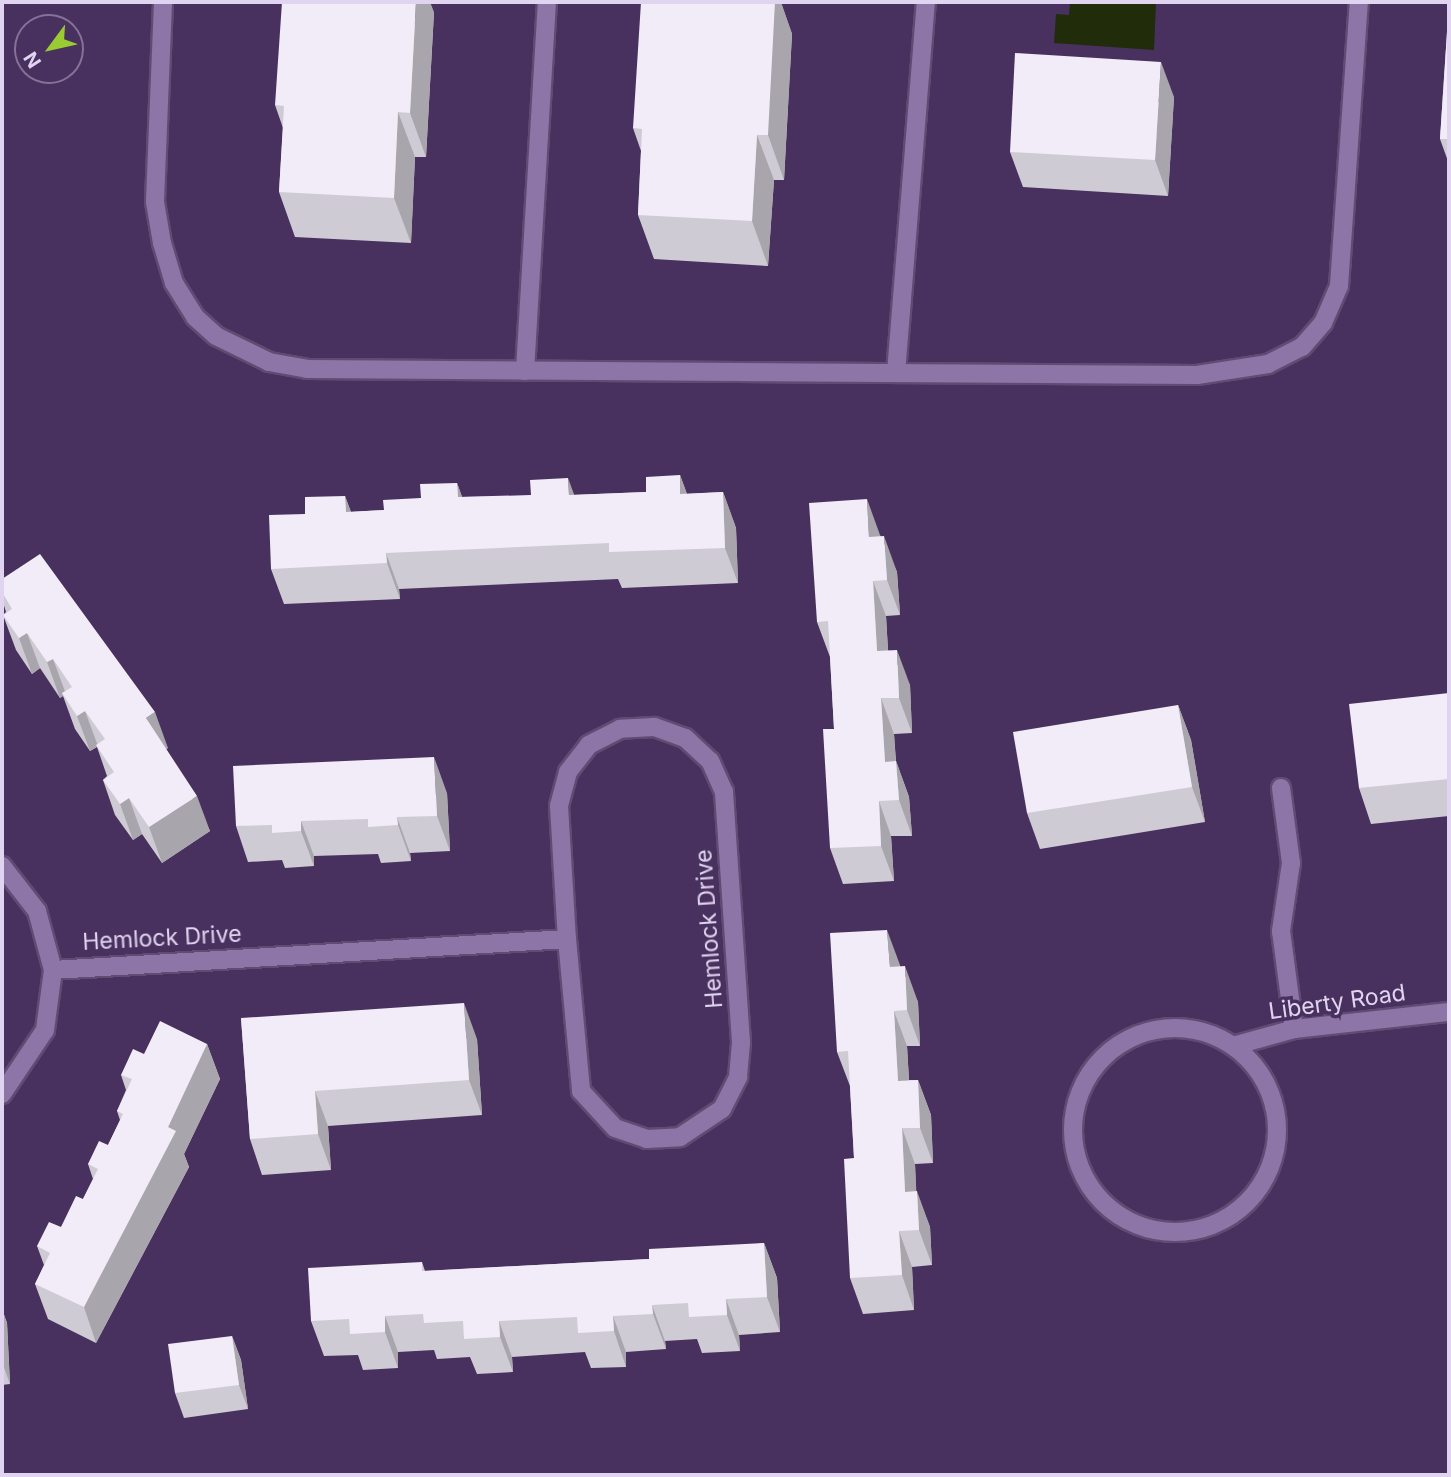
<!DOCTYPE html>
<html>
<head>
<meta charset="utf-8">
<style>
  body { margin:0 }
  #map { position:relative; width:1451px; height:1477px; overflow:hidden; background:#48315e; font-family:Inter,sans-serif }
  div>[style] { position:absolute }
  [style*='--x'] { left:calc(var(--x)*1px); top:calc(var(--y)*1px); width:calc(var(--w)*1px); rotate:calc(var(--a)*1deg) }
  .water>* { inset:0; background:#212c0b }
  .roads { filter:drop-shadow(2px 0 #604c73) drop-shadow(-2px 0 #604c73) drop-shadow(0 2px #604c73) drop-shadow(0 -2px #604c73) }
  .service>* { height:18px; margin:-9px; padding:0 9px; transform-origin:9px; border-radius:9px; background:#8e75a8 }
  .minor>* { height:18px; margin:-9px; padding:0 9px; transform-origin:9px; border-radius:9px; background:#8e75a8 }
  .minor>.ring { margin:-9px; padding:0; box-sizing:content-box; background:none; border:18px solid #8e75a8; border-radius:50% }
  .wall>* { inset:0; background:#cfcbd4 }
  .shaded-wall>* { inset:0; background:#a9a5ad }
  .building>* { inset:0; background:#f1ecf7 }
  span { translate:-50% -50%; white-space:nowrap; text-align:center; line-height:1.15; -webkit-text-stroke:7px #48315e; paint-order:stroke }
  .street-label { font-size:23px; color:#e1d4f0 }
  .frame { position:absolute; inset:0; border:4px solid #e1d4f0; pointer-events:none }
  .north { position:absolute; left:14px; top:14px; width:70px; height:70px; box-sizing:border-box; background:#48315e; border:2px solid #857298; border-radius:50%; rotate:237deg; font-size:19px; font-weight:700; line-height:28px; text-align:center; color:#e1d4f0 }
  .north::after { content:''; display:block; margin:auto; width:24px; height:32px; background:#9bcb33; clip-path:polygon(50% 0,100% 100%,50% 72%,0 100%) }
</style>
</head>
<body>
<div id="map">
  <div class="water">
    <i style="clip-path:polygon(1070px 2px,1156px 2px,1154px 50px,1054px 43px,1056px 14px,1069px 15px)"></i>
  </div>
  <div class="roads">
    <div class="service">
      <i style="--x:163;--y:2;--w:200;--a:92.3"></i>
      <i style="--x:155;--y:202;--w:42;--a:80.3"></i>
      <i style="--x:162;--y:243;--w:42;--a:73.3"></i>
      <i style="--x:174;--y:283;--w:40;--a:58"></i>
      <i style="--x:195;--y:317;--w:28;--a:42"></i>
      <i style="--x:216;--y:336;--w:59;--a:26.1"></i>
      <i style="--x:269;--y:362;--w:39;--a:10"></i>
      <i style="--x:307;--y:369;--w:890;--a:0.39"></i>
      <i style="--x:1197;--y:375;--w:72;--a:-8.8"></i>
      <i style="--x:1268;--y:364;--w:38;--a:-27"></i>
      <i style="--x:1302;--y:347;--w:32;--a:-49"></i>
      <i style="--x:1323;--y:323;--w:40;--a:-66.6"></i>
      <i style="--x:1339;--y:286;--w:285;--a:-86"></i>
      <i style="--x:525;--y:371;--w:370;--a:-86.6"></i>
      <i style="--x:896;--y:373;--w:372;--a:-85.4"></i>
      <i style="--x:1281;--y:788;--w:76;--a:82.4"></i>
      <i style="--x:1291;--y:863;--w:69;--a:98.4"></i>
      <i style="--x:1281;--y:931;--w:99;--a:82.4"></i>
    </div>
    <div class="minor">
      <i style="--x:2;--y:866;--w:57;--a:52.1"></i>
      <i style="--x:37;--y:911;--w:61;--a:74.8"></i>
      <i style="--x:53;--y:970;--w:61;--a:97.6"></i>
      <i style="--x:45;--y:1030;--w:77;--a:123.9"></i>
      <i style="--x:53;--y:970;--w:515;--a:-3.45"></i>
      <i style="--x:567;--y:939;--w:153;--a:84.7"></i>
      <i style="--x:581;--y:1091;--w:50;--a:47.4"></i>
      <i style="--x:615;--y:1128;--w:34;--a:19"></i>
      <i style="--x:647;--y:1139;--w:33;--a:-3"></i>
      <i style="--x:680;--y:1137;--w:50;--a:-33.7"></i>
      <i style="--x:722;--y:1109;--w:36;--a:-63"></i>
      <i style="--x:738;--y:1077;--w:35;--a:-85"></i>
      <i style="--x:741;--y:1042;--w:251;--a:-93.9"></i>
      <i style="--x:724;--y:792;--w:34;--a:-114"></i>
      <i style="--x:710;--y:761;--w:34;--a:-137"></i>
      <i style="--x:685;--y:738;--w:33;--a:-160"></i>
      <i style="--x:654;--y:727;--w:34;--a:177"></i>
      <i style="--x:620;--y:729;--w:35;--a:153"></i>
      <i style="--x:589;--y:745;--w:34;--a:128"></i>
      <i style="--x:568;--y:772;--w:35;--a:105"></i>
      <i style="--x:559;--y:806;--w:133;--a:86.6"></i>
      <i class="ring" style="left:1073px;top:1028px;width:186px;height:186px"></i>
      <i style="--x:1233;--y:1046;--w:63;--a:-15.6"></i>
      <i style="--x:1294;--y:1029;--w:156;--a:-6.3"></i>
    </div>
  </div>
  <div class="wall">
    <i style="clip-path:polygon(1449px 2px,1449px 164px,1440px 139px)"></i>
    <i style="clip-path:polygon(781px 3px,792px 34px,784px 180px,774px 180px,768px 266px,654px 259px,638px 215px,641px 151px,633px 128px)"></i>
    <i style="clip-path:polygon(434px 12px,426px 157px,415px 157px,411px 243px,295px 237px,279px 192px,283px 128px,275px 105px)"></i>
    <i style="clip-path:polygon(1174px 97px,1168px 196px,1023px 187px,1010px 152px)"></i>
    <i style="clip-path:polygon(680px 475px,687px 494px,723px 492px,736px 528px,738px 583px,622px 588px,618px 579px,399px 589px,400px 599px,284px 604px,271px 569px,305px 514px,345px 496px,351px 512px,384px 510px,421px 498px,457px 483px,462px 497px,574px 495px,646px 492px)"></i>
    <i style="clip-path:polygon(880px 535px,897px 572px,900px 615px,886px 616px,888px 650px,910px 685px,912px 733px,894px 734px,896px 761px,909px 797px,912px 836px,891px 836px,894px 881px,843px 884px,830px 848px,834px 729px,830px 657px,817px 622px)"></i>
    <i style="clip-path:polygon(2px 579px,168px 748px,166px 749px,210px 831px,162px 863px,142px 834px,133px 840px,115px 815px,103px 780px,107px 776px,97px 747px,90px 751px,75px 729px,63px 696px,60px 698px,40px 668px,32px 674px,16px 650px,3px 615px,6px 612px,2px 599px)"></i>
    <i style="clip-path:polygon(1449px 693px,1449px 816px,1371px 824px,1359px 788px)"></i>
    <i style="clip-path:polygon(1178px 705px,1191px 740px,1205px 822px,1040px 849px,1027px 813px)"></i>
    <i style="clip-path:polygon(447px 793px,450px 851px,410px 853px,411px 861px,381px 863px,378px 854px,314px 856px,314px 866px,285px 868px,282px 860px,248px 862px,236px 826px)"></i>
    <i style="clip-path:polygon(900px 966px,918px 1002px,920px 1046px,907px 1046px,909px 1080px,918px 1080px,931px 1115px,933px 1163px,915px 1164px,916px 1191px,930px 1227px,932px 1265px,912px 1267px,914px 1310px,863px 1314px,850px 1278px,854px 1158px,850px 1086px,837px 1052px)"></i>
    <i style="clip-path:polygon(241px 1018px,477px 1039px,482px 1115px,328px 1126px,331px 1170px,262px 1175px,250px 1139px)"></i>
    <i style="clip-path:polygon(207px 1044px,220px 1079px,184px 1154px,189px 1167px,96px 1343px,48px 1319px,35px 1284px,44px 1265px,37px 1246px,61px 1227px,83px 1199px,93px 1179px,88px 1164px,108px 1145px,120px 1120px,117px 1111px,126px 1090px,121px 1075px,144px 1054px)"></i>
    <i style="clip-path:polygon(764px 1243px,777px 1278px,780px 1332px,739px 1335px,740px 1351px,702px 1353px,697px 1339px,665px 1341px,666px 1349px,626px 1352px,626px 1367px,591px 1368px,585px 1352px,512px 1357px,513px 1372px,477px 1374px,470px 1357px,437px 1359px,434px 1350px,398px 1352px,398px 1368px,363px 1370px,358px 1355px,324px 1356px,311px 1321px,422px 1262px,425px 1271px,649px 1259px)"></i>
    <i style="clip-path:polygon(2px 1309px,7px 1323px,10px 1384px,2px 1385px)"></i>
    <i style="clip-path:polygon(232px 1336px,241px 1360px,248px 1409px,184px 1418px,175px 1393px)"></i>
  </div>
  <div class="shaded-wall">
    <i style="clip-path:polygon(416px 2px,430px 2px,434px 12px,426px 157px,410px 113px)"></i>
    <i style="clip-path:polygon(768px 2px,781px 2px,792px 34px,784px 180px,768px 135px)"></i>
    <i style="clip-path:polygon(1161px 62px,1174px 97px,1168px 196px,1155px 160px)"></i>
    <i style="clip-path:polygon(398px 112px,415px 157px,411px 243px,394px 198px)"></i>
    <i style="clip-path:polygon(757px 135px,774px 180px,768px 266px,752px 221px)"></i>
    <i style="clip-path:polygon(680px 475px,693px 511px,680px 494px)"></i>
    <i style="clip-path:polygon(568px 478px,581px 513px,569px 495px)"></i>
    <i style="clip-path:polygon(457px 483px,470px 518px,458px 497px)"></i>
    <i style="clip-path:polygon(723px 492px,736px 528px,738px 583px,725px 548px)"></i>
    <i style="clip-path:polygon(345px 496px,358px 531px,346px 512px)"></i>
    <i style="clip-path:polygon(867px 499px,880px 535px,882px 573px,869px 537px)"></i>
    <i style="clip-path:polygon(884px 536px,897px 572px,900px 615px,887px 580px)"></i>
    <i style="clip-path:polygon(386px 553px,399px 589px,400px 599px,387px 563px)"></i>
    <i style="clip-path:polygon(873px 581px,886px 616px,890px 687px,877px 651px)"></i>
    <i style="clip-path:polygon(27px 633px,40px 668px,32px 674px,19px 638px)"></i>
    <i style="clip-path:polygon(897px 650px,910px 685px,912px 733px,899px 698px)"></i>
    <i style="clip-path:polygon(53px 659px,66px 694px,62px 693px,63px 696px,60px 698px,47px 662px)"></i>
    <i style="clip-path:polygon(881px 698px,894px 734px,898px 798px,885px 762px)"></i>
    <i style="clip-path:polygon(1178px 705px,1191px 740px,1205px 822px,1192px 787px)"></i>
    <i style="clip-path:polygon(85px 711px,98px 746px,90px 751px,77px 716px)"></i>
    <i style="clip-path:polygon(155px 712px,168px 748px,159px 754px,146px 718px)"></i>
    <i style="clip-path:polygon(434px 757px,447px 793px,450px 851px,437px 816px)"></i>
    <i style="clip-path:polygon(896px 761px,909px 797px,912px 836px,899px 800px)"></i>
    <i style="clip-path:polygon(197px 796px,210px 831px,162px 863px,149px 827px)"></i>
    <i style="clip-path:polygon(129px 798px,142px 834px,133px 840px,120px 804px)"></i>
    <i style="clip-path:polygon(879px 801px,891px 836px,894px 881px,881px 846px)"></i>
    <i style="clip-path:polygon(397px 817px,410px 853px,411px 861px,398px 825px)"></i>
    <i style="clip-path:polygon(301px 821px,314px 856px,314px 866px,301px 831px)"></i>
    <i style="clip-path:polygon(887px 930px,900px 965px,903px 1003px,890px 967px)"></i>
    <i style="clip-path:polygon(905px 966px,918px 1002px,920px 1046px,907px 1010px)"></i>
    <i style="clip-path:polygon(464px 1003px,477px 1039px,482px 1115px,469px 1080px)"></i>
    <i style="clip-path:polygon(894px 1011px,907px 1046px,911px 1116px,898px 1081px)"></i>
    <i style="clip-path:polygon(207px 1044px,220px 1079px,184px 1154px,189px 1167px,96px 1343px,84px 1307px)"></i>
    <i style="clip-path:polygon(918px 1080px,931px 1115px,933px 1163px,920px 1128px)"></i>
    <i style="clip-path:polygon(315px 1091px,328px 1126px,331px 1170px,318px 1134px)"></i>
    <i style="clip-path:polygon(902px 1128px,915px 1164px,918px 1227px,905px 1192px)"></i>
    <i style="clip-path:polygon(917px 1191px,930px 1227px,932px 1265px,919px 1230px)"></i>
    <i style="clip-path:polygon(899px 1231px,912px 1267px,914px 1310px,902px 1275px)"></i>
    <i style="clip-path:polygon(764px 1243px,777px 1278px,780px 1332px,767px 1297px)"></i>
    <i style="clip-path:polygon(726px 1299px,739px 1335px,740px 1351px,727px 1315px)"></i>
    <i style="clip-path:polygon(652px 1305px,665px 1341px,666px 1349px,653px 1314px)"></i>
    <i style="clip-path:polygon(2px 1309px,7px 1323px,10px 1384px,2px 1362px)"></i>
    <i style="clip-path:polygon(385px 1316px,398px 1352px,398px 1368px,385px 1332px)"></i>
    <i style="clip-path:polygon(613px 1316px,626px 1352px,626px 1367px,614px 1331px)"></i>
    <i style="clip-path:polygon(499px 1321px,512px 1357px,513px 1372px,500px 1337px)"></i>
    <i style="clip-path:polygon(232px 1336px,241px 1360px,248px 1409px,239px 1385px)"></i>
  </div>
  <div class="building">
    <i style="clip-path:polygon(282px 2px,416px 2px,410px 113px,398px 112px,394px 198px,279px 192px,284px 106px,275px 105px)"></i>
    <i style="clip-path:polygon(641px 2px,775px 2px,768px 135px,757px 135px,752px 221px,638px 215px,642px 129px,633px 128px)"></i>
    <i style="clip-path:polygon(1449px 2px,1449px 139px,1440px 139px)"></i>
    <i style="clip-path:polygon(1015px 53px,1161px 62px,1155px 160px,1010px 152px)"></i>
    <i style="clip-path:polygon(1449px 196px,1449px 226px,1447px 226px)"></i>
    <i style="clip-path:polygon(680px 475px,680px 494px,723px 492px,725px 548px,609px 552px,609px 543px,386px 553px,387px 563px,271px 569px,269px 515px,305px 514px,305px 497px,345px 496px,346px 512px,384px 510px,383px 500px,421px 498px,420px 484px,457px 483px,458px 497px,531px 495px,530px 480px,568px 478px,569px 495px,646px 492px,646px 477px)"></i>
    <i style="clip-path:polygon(867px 499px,869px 537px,884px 536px,887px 580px,873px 581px,877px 651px,897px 650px,899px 698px,881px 698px,885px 762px,896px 761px,899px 800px,879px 801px,881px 846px,830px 848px,823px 729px,834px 729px,828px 621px,817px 622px,809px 503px)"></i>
    <i style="clip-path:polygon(40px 554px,155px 712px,146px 718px,197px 796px,149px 827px,129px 798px,120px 804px,103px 780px,114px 772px,96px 745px,105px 739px,85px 711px,77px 716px,62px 693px,72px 687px,53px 659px,47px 662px,27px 633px,19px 638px,3px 615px,12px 609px,2px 592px,2px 579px)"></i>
    <i style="clip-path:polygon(1449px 693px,1449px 779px,1359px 788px,1349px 704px)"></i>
    <i style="clip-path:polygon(1178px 705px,1192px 787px,1027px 813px,1013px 732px)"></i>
    <i style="clip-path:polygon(434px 757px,437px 816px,397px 817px,398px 825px,368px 827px,368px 819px,301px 821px,301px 831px,272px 833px,272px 825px,236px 826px,233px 766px)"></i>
    <i style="clip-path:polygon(887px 930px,890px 967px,905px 966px,907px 1010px,894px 1011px,898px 1081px,918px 1080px,920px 1128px,902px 1128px,905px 1192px,917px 1191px,919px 1230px,899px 1231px,902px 1275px,850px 1278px,844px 1159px,854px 1158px,848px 1051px,837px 1052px,830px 933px)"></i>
    <i style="clip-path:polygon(464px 1003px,469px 1080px,315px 1091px,318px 1134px,250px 1139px,241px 1018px)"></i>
    <i style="clip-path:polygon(160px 1021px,207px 1044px,168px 1127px,176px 1131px,84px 1307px,35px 1284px,50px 1253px,37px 1246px,49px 1222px,61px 1227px,76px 1196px,83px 1199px,98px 1169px,88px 1164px,99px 1141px,108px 1145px,123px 1114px,117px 1111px,132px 1079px,121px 1075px,133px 1049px,144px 1054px)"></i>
    <i style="clip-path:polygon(764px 1243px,767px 1297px,726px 1299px,727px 1315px,689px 1317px,688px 1303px,652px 1305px,653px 1314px,613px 1316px,614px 1331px,578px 1333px,577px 1317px,499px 1321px,500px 1337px,464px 1339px,463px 1321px,424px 1323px,423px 1314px,385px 1316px,385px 1332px,350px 1334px,349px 1319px,311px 1321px,308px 1268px,422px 1262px,422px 1271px,649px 1259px,649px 1249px)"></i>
    <i style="clip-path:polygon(232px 1336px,239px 1385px,175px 1393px,168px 1344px)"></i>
  </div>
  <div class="street-label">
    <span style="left:709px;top:929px;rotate:-94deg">Hemlock Drive</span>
    <span style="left:162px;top:938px;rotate:-3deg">Hemlock Drive</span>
    <span style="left:1337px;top:1002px;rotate:-8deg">Liberty Road</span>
  </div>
  <div class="frame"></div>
  <div class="north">N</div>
</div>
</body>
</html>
